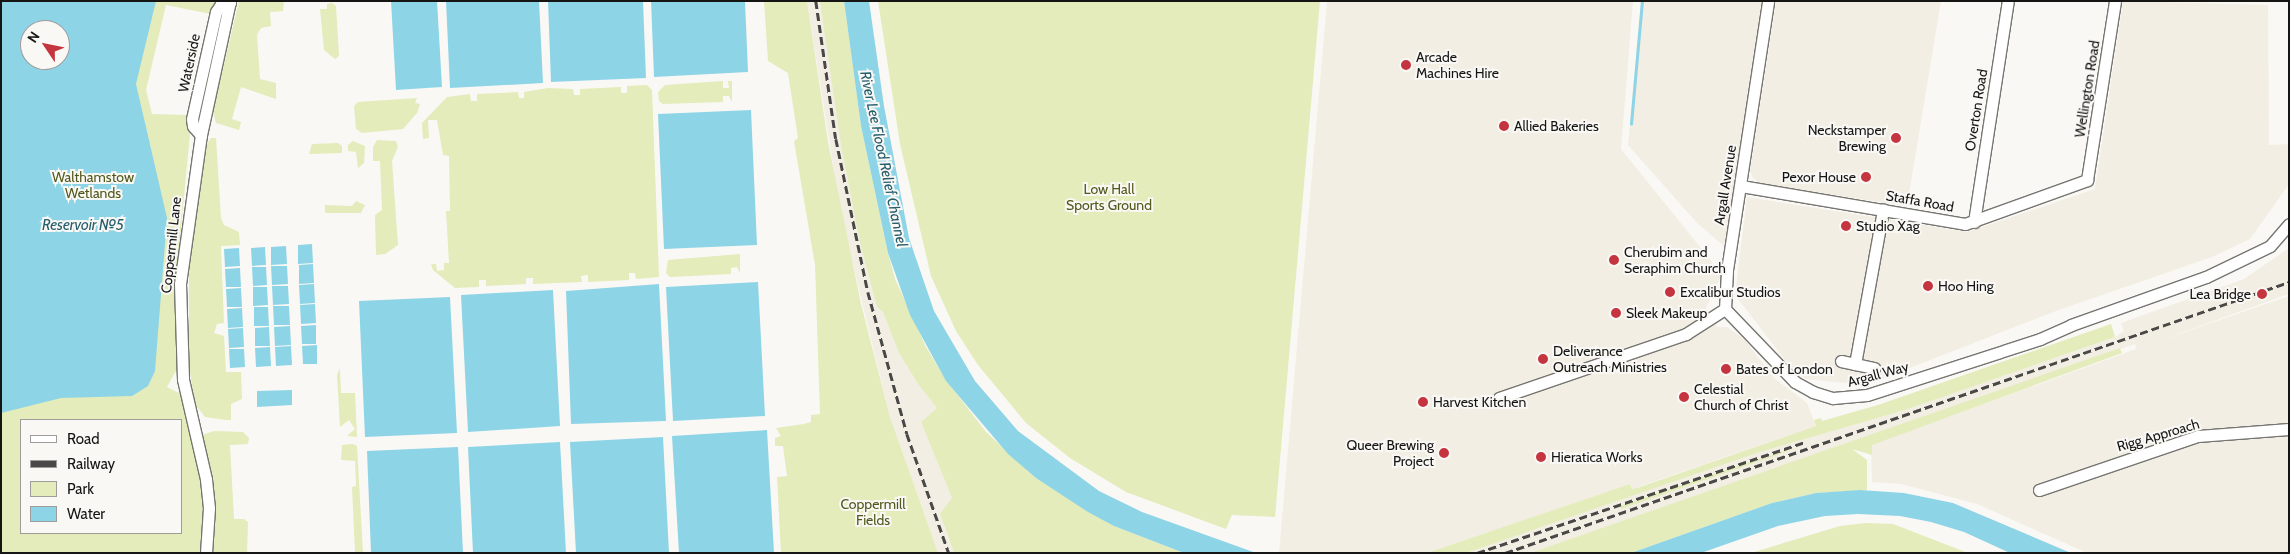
<!DOCTYPE html>
<html>
<head>
<meta charset="utf-8">
<style>
  body { margin:0 }
  #map { position:relative; width:2290px; height:554px; overflow:hidden; background:#faf8f5; font-family:Cabin,sans-serif }
  div>[style] { position:absolute }
  [style*='--x'] { left:calc(var(--x)*1px); top:calc(var(--y)*1px); width:calc(var(--w)*1px); rotate:calc(var(--a)*1deg) }
  .built>* { inset:0; background:#f2eee3 }
  .green>* { inset:0; background:#e3ecba }
  .water>* { inset:0; background:#8ed4e7 }
  .stream>* { height:2.5px; margin:-1.25px; padding:0 1.25px; transform-origin:1.25px; border-radius:1.25px; background:#8ed4e7 }
  .roads { filter:drop-shadow(1px 0 #767571) drop-shadow(-1px 0 #767571) drop-shadow(0 1px #767571) drop-shadow(0 -1px #767571) }
  .minor>* { height:11px; margin:-5.5px; padding:0 5.5px; transform-origin:5.5px; border-radius:5.5px; background:#fff }
  .rail>* { height:2.5px; margin-top:-1.25px; transform-origin:0; background:repeating-linear-gradient(90deg,#494847 0 8px,transparent 0 12px) }
  .dots>* { width:14px; height:14px; translate:-50% -50%; box-sizing:border-box; border:2px solid #faf8f5; border-radius:50% }
  span { translate:-50% -50%; white-space:nowrap; text-align:center; line-height:1.15; -webkit-text-stroke:4px #faf8f5; paint-order:stroke }
  .poi-label { font-size:14px; color:#151514 }
  .left { translate:0 -50%; text-align:left }
  .right { translate:-100% -50%; text-align:right }
  .street-label { font-size:14px; color:#151514 }
  .park-label { font-size:14px; color:#51581b }
  .water-label { font-size:15px; color:#265e6d; font-style:italic }
  .frame { position:absolute; inset:0; border:2px solid #151514; pointer-events:none }
  .legend { position:absolute; left:20px; top:419px; width:162px; height:115px; box-sizing:border-box; background:#faf8f5; border:1px solid #9e9d9b; margin:0; padding:6px 9px; list-style:none; font-size:15px; color:#151514 }
  .legend li { display:flex; align-items:center; gap:10px; height:25px }
  .legend b { width:25px; border:1px solid #9e9d9b }
  .north { position:absolute; left:20px; top:20px; width:50px; height:50px; box-sizing:border-box; background:#faf8f5; border:1px solid #9e9d9b; border-radius:50%; rotate:304deg; font-size:14px; font-weight:700; line-height:20px; text-align:center; color:#151514 }
  .north::after { content:''; display:block; margin:auto; width:18px; height:22px; background:#c5353f; clip-path:polygon(50% 0,100% 100%,50% 72%,0 100%) }
</style>
</head>
<body>
<div id="map">
  <div class="built">
    <i style="clip-path:polygon(807px 1px,820px 1px,849px 186px,877px 307px,883px 312px,899px 353px,918px 384px,937px 408px,921px 422px,952px 498px,944px 527px,954px 553px,938px 553px,890px 417px,841px 215px)"></i>
    <i style="clip-path:polygon(1327px 1px,1633px 1px,1621px 149px,1722px 274px,1706px 308px,1717px 327px,1727px 327px,1745px 340px,1774px 378px,1807px 403px,1816px 426px,1632px 489px,1630px 484px,1427px 553px,1279px 553px)"></i>
    <i style="clip-path:polygon(1641px 1px,1768px 1px,1724px 246px,1697px 223px,1628px 145px)"></i>
    <i style="clip-path:polygon(1776px 1px,1941px 1px,1907px 206px,1761px 184px,1753px 178px,1750px 171px)"></i>
    <i style="clip-path:polygon(2123px 1px,2268px 5px,2269px 145px,2289px 144px,2289px 184px,2250px 239px,2212px 257px,2056px 311px,1866px 385px,1805px 379px,1785px 360px,1735px 295px,1747px 197px,1967px 232px,2095px 189px)"></i>
    <i style="clip-path:polygon(2289px 248px,2289px 294px,2147px 345px,2289px 296px,2289px 553px,2087px 553px,1977px 504px,1901px 484px,1872px 482px,1871px 445px,2136px 349px,2135px 344px,1530px 553px,1466px 553px,1760px 452px,1905px 410px,2115px 337px,2124px 331px,2121px 323px,2244px 279px)"></i>
  </div>
  <div class="green">
    <i style="clip-path:polygon(evenodd,1px 1px,218px 1px,211px 14px,166px 5px,146px 90px,152px 114px,187px 115px,190px 134px,176px 280px,177px 369px,167px 387px,181px 394px,195px 453px,205px 449px,202px 435px,214px 431px,243px 432px,249px 438px,248px 444px,230px 445px,234px 519px,244px 519px,248px 522px,247px 553px,1px 553px,1px 1px,30px 30px,60px 30px,60px 60px,30px 60px,30px 30px,1px 1px,21px 420px,181px 420px,181px 533px,21px 533px,21px 420px)"></i>
    <i style="clip-path:polygon(239px 1px,284px 1px,283px 11px,270px 12px,271px 26px,261px 28px,257px 35px,260px 79px,276px 83px,276px 99px,241px 87px,232px 119px,241px 122px,239px 130px,216px 123px,213px 111px)"></i>
    <i style="clip-path:polygon(764px 1px,807px 1px,828px 142px,861px 304px,890px 417px,938px 553px,781px 553px,777px 477px,787px 476px,783px 446px,775px 446px,775px 438px,781px 436px,776px 428px,804px 424px,811px 422px,811px 415px,820px 414px,815px 265px,794px 141px,798px 138px,788px 73px,768px 61px)"></i>
    <i style="clip-path:polygon(820px 1px,844px 1px,861px 126px,888px 253px,895px 279px,926px 347px,946px 380px,986px 432px,1036px 478px,1114px 526px,1184px 553px,954px 553px,940px 514px,952px 498px,921px 422px,937px 408px,918px 384px,899px 353px,883px 312px,877px 307px,860px 242px,841px 145px)"></i>
    <i style="clip-path:polygon(878px 1px,1320px 1px,1275px 517px,1232px 515px,1226px 529px,1126px 492px,1070px 458px,1026px 423px,978px 365px,956px 331px,931px 276px,900px 144px)"></i>
    <i style="clip-path:polygon(332px 3px,336px 6px,339px 56px,335px 59px,324px 50px,320px 9px,327px 9px,327px 4px)"></i>
    <i style="clip-path:polygon(723px 81px,723px 88px,729px 88px,728px 81px,732px 81px,732px 102px,729px 96px,723px 96px,723px 102px,663px 104px,659px 101px,658px 92px,665px 85px)"></i>
    <i style="clip-path:polygon(647px 85px,652px 90px,659px 277px,636px 279px,635px 273px,629px 273px,629px 280px,588px 282px,588px 275px,581px 276px,582px 282px,533px 284px,533px 278px,526px 278px,526px 284px,486px 286px,486px 280px,479px 280px,479px 287px,455px 288px,433px 270px,431px 264px,436px 264px,437px 271px,444px 270px,444px 263px,449px 263px,446px 211px,450px 211px,449px 156px,443px 155px,437px 120px,428px 120px,429px 138px,423px 139px,422px 123px,447px 97px,470px 94px,471px 101px,477px 101px,477px 94px,518px 92px,519px 98px,524px 98px,524px 92px,548px 88px,573px 89px,574px 95px,580px 95px,580px 89px,621px 87px,621px 93px,627px 93px,627px 86px)"></i>
    <i style="clip-path:polygon(417px 98px,415px 103px,420px 104px,417px 113px,403px 129px,362px 133px,356px 129px,354px 106px,358px 102px)"></i>
    <i style="clip-path:polygon(211px 138px,216px 138px,221px 218px,224px 225px,239px 232px,240px 245px,221px 246px,224px 323px,217px 324px,214px 333px,224px 336px,226px 372px,241px 372px,242px 399px,231px 404px,231px 420px,226px 420px,205px 417px,195px 404px,189px 366px,189px 254px,205px 147px)"></i>
    <i style="clip-path:polygon(377px 140px,396px 141px,398px 147px,392px 161px,398px 245px,385px 254px,376px 255px,375px 215px,382px 210px,380px 161px,373px 161px,373px 147px)"></i>
    <i style="clip-path:polygon(353px 141px,365px 146px,364px 163px,358px 168px,356px 152px,348px 151px,348px 145px)"></i>
    <i style="clip-path:polygon(338px 143px,342px 146px,342px 153px,309px 154px,312px 144px)"></i>
    <i style="clip-path:polygon(356px 201px,365px 205px,361px 213px,325px 213px,325px 205px,352px 206px)"></i>
    <i style="clip-path:polygon(740px 254px,740px 273px,737px 267px,731px 268px,731px 274px,670px 277px,666px 273px,668px 260px)"></i>
    <i style="clip-path:polygon(2111px 324px,2115px 337px,1905px 410px,1760px 452px,1466px 553px,1427px 553px,1630px 484px,1632px 489px,1640px 487px,1816px 426px,1814px 420px,1821px 418px,1822px 421px,1878px 405px)"></i>
    <i style="clip-path:polygon(2120px 348px,2122px 353px,1872px 445px,1872px 455px,1852px 449px,1867px 460px,1867px 490px,1816px 493px,1772px 503px,1631px 553px,1530px 553px)"></i>
    <i style="clip-path:polygon(340px 368px,341px 393px,355px 393px,357px 437px,347px 436px,355px 429px,349px 420px,340px 427px,337px 375px)"></i>
    <i style="clip-path:polygon(353px 444px,357px 446px,363px 553px,355px 553px,352px 487px,356px 486px,355px 461px,341px 460px,342px 445px)"></i>
    <i style="clip-path:polygon(1803px 446px,1621px 509px,1620px 506px,1746px 463px)"></i>
    <i style="clip-path:polygon(1866px 523px,1893px 524px,1968px 553px,1751px 553px,1840px 526px)"></i>
  </div>
  <div class="water">
    <i style="clip-path:polygon(evenodd,1px 1px,156px 1px,136px 84px,167px 218px,155px 371px,148px 386px,132px 396px,61px 398px,1px 413px,1px 1px,30px 30px,60px 30px,60px 60px,30px 60px,30px 30px)"></i>
    <i style="clip-path:polygon(391px 1px,437px 1px,442px 87px,396px 90px)"></i>
    <i style="clip-path:polygon(446px 1px,539px 1px,543px 83px,450px 88px)"></i>
    <i style="clip-path:polygon(548px 1px,643px 1px,646px 78px,551px 82px)"></i>
    <i style="clip-path:polygon(651px 1px,745px 1px,748px 72px,654px 77px)"></i>
    <i style="clip-path:polygon(844px 1px,869px 1px,884px 106px,909px 238px,934px 311px,975px 381px,1018px 431px,1099px 491px,1142px 512px,1256px 553px,1184px 553px,1114px 526px,1088px 512px,1036px 478px,1008px 454px,946px 381px,910px 315px,888px 253px,861px 126px)"></i>
    <i style="clip-path:polygon(751px 110px,757px 245px,664px 249px,658px 114px)"></i>
    <i style="clip-path:polygon(312px 244px,313px 263px,298px 264px,298px 245px)"></i>
    <i style="clip-path:polygon(286px 246px,287px 264px,271px 265px,271px 247px)"></i>
    <i style="clip-path:polygon(265px 247px,266px 265px,252px 266px,251px 248px)"></i>
    <i style="clip-path:polygon(239px 248px,240px 266px,225px 267px,224px 249px)"></i>
    <i style="clip-path:polygon(313px 264px,314px 283px,299px 284px,299px 265px)"></i>
    <i style="clip-path:polygon(271px 266px,287px 266px,288px 284px,272px 285px)"></i>
    <i style="clip-path:polygon(252px 267px,266px 267px,267px 285px,253px 286px)"></i>
    <i style="clip-path:polygon(240px 268px,241px 287px,226px 287px,225px 269px)"></i>
    <i style="clip-path:polygon(758px 282px,765px 416px,673px 421px,666px 287px)"></i>
    <i style="clip-path:polygon(314px 284px,315px 303px,300px 304px,299px 285px)"></i>
    <i style="clip-path:polygon(659px 284px,666px 421px,571px 424px,566px 291px)"></i>
    <i style="clip-path:polygon(272px 286px,288px 286px,289px 304px,273px 305px)"></i>
    <i style="clip-path:polygon(253px 287px,267px 287px,268px 305px,253px 306px)"></i>
    <i style="clip-path:polygon(241px 288px,242px 307px,227px 307px,226px 289px)"></i>
    <i style="clip-path:polygon(553px 290px,560px 426px,468px 432px,461px 295px)"></i>
    <i style="clip-path:polygon(450px 297px,457px 433px,365px 437px,359px 301px)"></i>
    <i style="clip-path:polygon(315px 304px,316px 323px,301px 324px,300px 305px)"></i>
    <i style="clip-path:polygon(273px 306px,289px 306px,290px 325px,274px 325px)"></i>
    <i style="clip-path:polygon(254px 307px,268px 307px,269px 326px,254px 326px)"></i>
    <i style="clip-path:polygon(242px 308px,243px 327px,228px 328px,227px 309px)"></i>
    <i style="clip-path:polygon(316px 325px,316px 344px,302px 344px,301px 326px)"></i>
    <i style="clip-path:polygon(290px 326px,291px 345px,275px 346px,274px 327px)"></i>
    <i style="clip-path:polygon(269px 327px,270px 346px,255px 346px,255px 328px)"></i>
    <i style="clip-path:polygon(243px 328px,244px 347px,229px 348px,228px 329px)"></i>
    <i style="clip-path:polygon(317px 345px,317px 364px,303px 364px,302px 346px)"></i>
    <i style="clip-path:polygon(291px 346px,292px 365px,276px 366px,275px 347px)"></i>
    <i style="clip-path:polygon(270px 347px,271px 366px,256px 367px,255px 348px)"></i>
    <i style="clip-path:polygon(229px 349px,244px 349px,245px 367px,230px 368px)"></i>
    <i style="clip-path:polygon(292px 390px,292px 405px,257px 407px,257px 391px)"></i>
    <i style="clip-path:polygon(767px 430px,774px 553px,679px 553px,672px 436px)"></i>
    <i style="clip-path:polygon(663px 437px,669px 553px,576px 553px,570px 442px)"></i>
    <i style="clip-path:polygon(560px 442px,566px 553px,473px 553px,468px 447px)"></i>
    <i style="clip-path:polygon(458px 447px,463px 553px,371px 553px,367px 451px)"></i>
    <i style="clip-path:polygon(1860px 490px,1904px 493px,1953px 503px,2071px 553px,2010px 553px,1964px 532px,1931px 522px,1900px 516px,1858px 514px,1825px 516px,1778px 526px,1701px 553px,1631px 553px,1772px 503px,1816px 493px)"></i>
  </div>
  <div class="stream">
    <i style="--x:1631;--y:124;--w:123;--a:-84.9"></i>
  </div>
  <div class="roads">
    <div class="minor">
      <i style="--x:201;--y:135;--w:12;--a:-132"></i>
      <i style="--x:193;--y:126;--w:7;--a:-98"></i>
      <i style="--x:192;--y:119;--w:110;--a:-77.4"></i>
      <i style="--x:216;--y:12;--w:9;--a:-58"></i>
      <i style="--x:221;--y:4;--w:9;--a:-6"></i>
      <i style="--x:1741;--y:186;--w:227;--a:9.6"></i>
      <i style="--x:1965;--y:224;--w:130;--a:-19.8"></i>
      <i style="--x:2087;--y:180;--w:181;--a:-81.1"></i>
      <i style="--x:1974;--y:222;--w:224;--a:-81.3"></i>
      <i style="--x:1725;--y:309;--w:101;--a:46.2"></i>
      <i style="--x:1795;--y:382;--w:21;--a:29"></i>
      <i style="--x:1813;--y:392;--w:21;--a:17"></i>
      <i style="--x:1833;--y:398;--w:34;--a:-5"></i>
      <i style="--x:1867;--y:395;--w:182;--a:-17.9"></i>
      <i style="--x:2040;--y:339;--w:34;--a:-24"></i>
      <i style="--x:2071;--y:325;--w:143;--a:-19.6"></i>
      <i style="--x:2206;--y:277;--w:71;--a:-25.8"></i>
      <i style="--x:2270;--y:246;--w:29;--a:-49"></i>
      <i style="--x:1725;--y:309;--w:39;--a:-87"></i>
      <i style="--x:1727;--y:270;--w:272;--a:-81.3"></i>
      <i style="--x:1841;--y:361;--w:34;--a:12"></i>
      <i style="--x:1855;--y:364;--w:157;--a:-79.7"></i>
      <i style="--x:1499;--y:398;--w:198;--a:-18.9"></i>
      <i style="--x:1686;--y:334;--w:46;--a:-32.7"></i>
      <i style="--x:2039;--y:490;--w:168;--a:-18.8"></i>
      <i style="--x:2198;--y:436;--w:91;--a:-4.4"></i>
      <i style="--x:206;--y:553;--w:45;--a:-86.2"></i>
      <i style="--x:209;--y:508;--w:29;--a:-96"></i>
      <i style="--x:206;--y:479;--w:103;--a:-103"></i>
      <i style="--x:183;--y:379;--w:95;--a:-91.8"></i>
      <i style="--x:180;--y:284;--w:150;--a:-82"></i>
      <i style="--x:201;--y:135;--w:137;--a:-77.8"></i>
    </div>
  </div>
  <div class="rail">
    <i style="--x:816;--y:1;--w:139;--a:81.8"></i>
    <i style="--x:836;--y:139;--w:156;--a:78.2"></i>
    <i style="--x:868;--y:292;--w:147;--a:74.6"></i>
    <i style="--x:907;--y:434;--w:126;--a:70.6"></i>
    <i style="--x:1477;--y:553;--w:345;--a:-18.7"></i>
    <i style="--x:1505;--y:553;--w:830;--a:-19.07"></i>
  </div>
  <div class="dots">
    <i style="left:1406px;top:65px;background:#c5353f"></i>
    <i style="left:1504px;top:126px;background:#c5353f"></i>
    <i style="left:1896px;top:138px;background:#c5353f"></i>
    <i style="left:1866px;top:177px;background:#c5353f"></i>
    <i style="left:1846px;top:226px;background:#c5353f"></i>
    <i style="left:1614px;top:260px;background:#c5353f"></i>
    <i style="left:1928px;top:286px;background:#c5353f"></i>
    <i style="left:1670px;top:292px;background:#c5353f"></i>
    <i style="left:2262px;top:294px;background:#c5353f"></i>
    <i style="left:1616px;top:313px;background:#c5353f"></i>
    <i style="left:1543px;top:359px;background:#c5353f"></i>
    <i style="left:1726px;top:369px;background:#c5353f"></i>
    <i style="left:1684px;top:397px;background:#c5353f"></i>
    <i style="left:1423px;top:402px;background:#c5353f"></i>
    <i style="left:1444px;top:453px;background:#c5353f"></i>
    <i style="left:1541px;top:457px;background:#c5353f"></i>
  </div>
  <div class="poi-label">
    <span class="left" style="left:1416px;top:65px">Arcade<br>Machines Hire</span>
    <span class="left" style="left:1514px;top:126px">Allied Bakeries</span>
    <span class="right" style="left:1886px;top:138px">Neckstamper<br>Brewing</span>
    <span class="right" style="left:1856px;top:177px">Pexor House</span>
    <span class="left" style="left:1856px;top:226px">Studio Xag</span>
    <span class="left" style="left:1624px;top:260px">Cherubim and<br>Seraphim Church</span>
    <span class="left" style="left:1938px;top:286px">Hoo Hing</span>
    <span class="left" style="left:1680px;top:292px">Excalibur Studios</span>
    <span class="right" style="left:2251px;top:294px">Lea Bridge</span>
    <span class="left" style="left:1626px;top:313px">Sleek Makeup</span>
    <span class="left" style="left:1553px;top:359px">Deliverance<br>Outreach Ministries</span>
    <span class="left" style="left:1736px;top:369px">Bates of London</span>
    <span class="left" style="left:1694px;top:397px">Celestial<br>Church of Christ</span>
    <span class="left" style="left:1433px;top:402px">Harvest Kitchen</span>
    <span class="right" style="left:1434px;top:453px">Queer Brewing<br>Project</span>
    <span class="left" style="left:1551px;top:457px">Hieratica Works</span>
  </div>
  <div class="street-label">
    <span style="left:189px;top:63px;rotate:-78deg">Waterside</span>
    <span style="left:2087px;top:89px;rotate:-81deg">Wellington Road</span>
    <span style="left:1976px;top:110px;rotate:-81deg">Overton Road</span>
    <span style="left:1725px;top:185px;rotate:-81deg">Argall Avenue</span>
    <span style="left:1920px;top:201px;rotate:10deg">Staffa Road</span>
    <span style="left:171px;top:245px;rotate:-84deg">Coppermill Lane</span>
    <span style="left:1878px;top:374px;rotate:-15deg">Argall Way</span>
    <span style="left:2158px;top:435px;rotate:-16deg">Rigg Approach</span>
  </div>
  <div class="park-label">
    <span style="left:93px;top:185px">Walthamstow<br>Wetlands</span>
    <span style="left:1109px;top:197px">Low Hall<br>Sports Ground</span>
    <span style="left:873px;top:512px">Coppermill<br>Fields</span>
  </div>
  <div class="water-label">
    <span style="left:883px;top:159px;rotate:78deg">River Lee Flood Relief Channel</span>
    <span style="left:83px;top:226px">Reservoir №5</span>
  </div>
  <div class="frame"></div>
  <ul class="legend">
  <li><b style="height:6px;background:#fff"></b>Road</li>
  <li><b style="height:6px;background:#494847"></b>Railway</li>
  <li><b style="height:14px;background:#e3ecba"></b>Park</li>
  <li><b style="height:14px;background:#8ed4e7"></b>Water</li>
  </ul>
  <div class="north">N</div>
</div>
</body>
</html>
